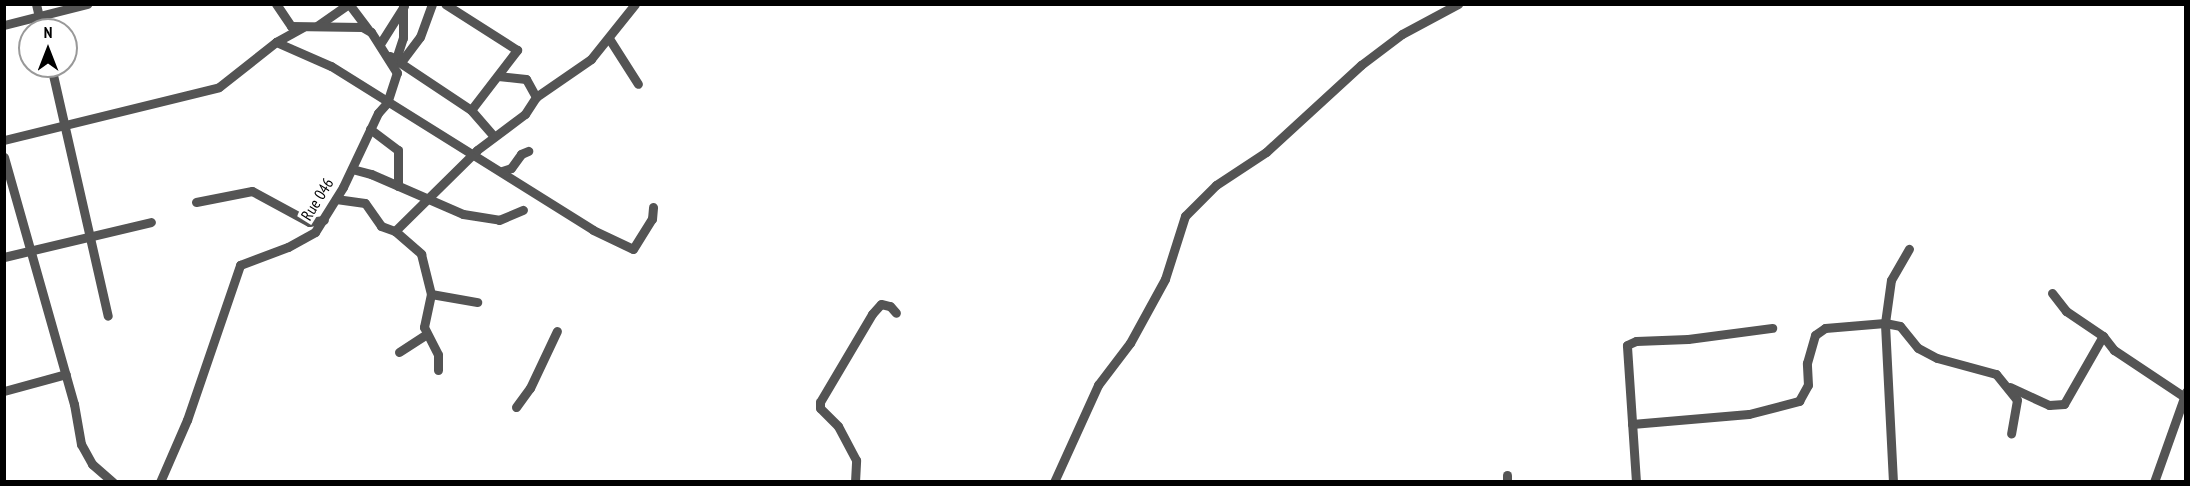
<!DOCTYPE html>
<html>
<head>
<meta charset="utf-8">
<style>
  body { margin:0 }
  #map { position:relative; width:2190px; height:486px; overflow:hidden; background:#fff; font-family:"PT Sans Narrow",sans-serif }
  div>[style] { position:absolute }
  [style*='--x'] { left:calc(var(--x)*1px); top:calc(var(--y)*1px); width:calc(var(--w)*1px); rotate:calc(var(--a)*1deg) }
  .minor>* { height:9px; margin:-4.5px; padding:0 4.5px; transform-origin:4.5px; border-radius:4.5px; background:#545454 }
  span { translate:-50% -50%; white-space:nowrap; text-align:center; line-height:1.15; -webkit-text-stroke:6px #fff; paint-order:stroke }
  .street-label { font-size:16px; color:#000 }
  .frame { position:absolute; inset:0; border:6px solid #000; pointer-events:none }
  .north { position:absolute; left:18px; top:18px; width:60px; height:60px; box-sizing:border-box; background:#fff; border:2px solid #999; border-radius:50%; rotate:0deg; font-size:16px; font-weight:700; line-height:24px; text-align:center; color:#000 }
  .north::after { content:''; display:block; margin:auto; width:21px; height:27px; background:#000; clip-path:polygon(50% 0,100% 100%,50% 72%,0 100%) }
</style>
</head>
<body>
<div id="map">
  <div class="minor">
    <i style="--x:36;--y:4;--w:27;--a:77"></i>
    <i style="--x:349;--y:4;--w:31;--a:53"></i>
    <i style="--x:4;--y:25;--w:86;--a:-14.2"></i>
    <i style="--x:317;--y:26;--w:38;--a:-35"></i>
    <i style="--x:610;--y:40;--w:52;--a:57.5"></i>
    <i style="--x:276;--y:42;--w:60;--a:23.6"></i>
    <i style="--x:331;--y:66;--w:309;--a:32"></i>
    <i style="--x:593;--y:230;--w:44;--a:25.4"></i>
    <i style="--x:633;--y:249;--w:36;--a:-58"></i>
    <i style="--x:652;--y:219;--w:12;--a:-85"></i>
    <i style="--x:380;--y:44;--w:45;--a:-57.7"></i>
    <i style="--x:390;--y:56;--w:97;--a:33.7"></i>
    <i style="--x:471;--y:110;--w:76;--a:-52.5"></i>
    <i style="--x:517;--y:50;--w:85;--a:-147.4"></i>
    <i style="--x:396;--y:59;--w:22;--a:-72"></i>
    <i style="--x:403;--y:38;--w:32;--a:-90"></i>
    <i style="--x:401;--y:62;--w:31;--a:-53"></i>
    <i style="--x:420;--y:37;--w:35;--a:-70"></i>
    <i style="--x:51;--y:66;--w:256;--a:77.2"></i>
    <i style="--x:498;--y:76;--w:28;--a:6"></i>
    <i style="--x:526;--y:79;--w:21;--a:61"></i>
    <i style="--x:471;--y:110;--w:35;--a:49"></i>
    <i style="--x:370;--y:129;--w:35;--a:37"></i>
    <i style="--x:398;--y:150;--w:36;--a:90"></i>
    <i style="--x:4;--y:140;--w:221;--a:-13.8"></i>
    <i style="--x:219;--y:87;--w:73;--a:-38.3"></i>
    <i style="--x:276;--y:42;--w:31;--a:-29"></i>
    <i style="--x:4;--y:157;--w:257;--a:74.2"></i>
    <i style="--x:74;--y:404;--w:41;--a:80.1"></i>
    <i style="--x:81;--y:444;--w:23;--a:61"></i>
    <i style="--x:92;--y:464;--w:28;--a:41"></i>
    <i style="--x:352;--y:169;--w:20;--a:15"></i>
    <i style="--x:371;--y:174;--w:100;--a:23.5"></i>
    <i style="--x:463;--y:214;--w:36;--a:9"></i>
    <i style="--x:499;--y:220;--w:26;--a:-23"></i>
    <i style="--x:502;--y:171;--w:9;--a:-18"></i>
    <i style="--x:511;--y:168;--w:17;--a:-54"></i>
    <i style="--x:521;--y:154;--w:8;--a:-23"></i>
    <i style="--x:336;--y:199;--w:29;--a:8"></i>
    <i style="--x:365;--y:203;--w:28;--a:55"></i>
    <i style="--x:381;--y:226;--w:15;--a:20"></i>
    <i style="--x:395;--y:231;--w:35;--a:41"></i>
    <i style="--x:421;--y:254;--w:41;--a:76"></i>
    <i style="--x:431;--y:294;--w:47;--a:9.9"></i>
    <i style="--x:196;--y:202;--w:57;--a:-11.1"></i>
    <i style="--x:252;--y:191;--w:65;--a:28.5"></i>
    <i style="--x:309;--y:222;--w:15;--a:-8"></i>
    <i style="--x:395;--y:231;--w:115;--a:-44.6"></i>
    <i style="--x:477;--y:150;--w:60;--a:-36.9"></i>
    <i style="--x:525;--y:114;--w:20;--a:-57"></i>
    <i style="--x:536;--y:97;--w:67;--a:-34.6"></i>
    <i style="--x:591;--y:59;--w:70;--a:-51.3"></i>
    <i style="--x:4;--y:257;--w:151;--a:-13.4"></i>
    <i style="--x:2052;--y:293;--w:23;--a:52"></i>
    <i style="--x:2066;--y:311;--w:45;--a:34"></i>
    <i style="--x:2103;--y:336;--w:18;--a:52"></i>
    <i style="--x:2114;--y:350;--w:83;--a:33.7"></i>
    <i style="--x:431;--y:294;--w:34;--a:102"></i>
    <i style="--x:424;--y:327;--w:31;--a:63"></i>
    <i style="--x:438;--y:355;--w:15;--a:90"></i>
    <i style="--x:399;--y:352;--w:31;--a:-33"></i>
    <i style="--x:2010;--y:387;--w:43;--a:24.8"></i>
    <i style="--x:2049;--y:405;--w:15;--a:-4"></i>
    <i style="--x:2064;--y:404;--w:78;--a:-60.2"></i>
    <i style="--x:4;--y:391;--w:64;--a:-15.3"></i>
    <i style="--x:516;--y:407;--w:24;--a:-54"></i>
    <i style="--x:530;--y:388;--w:63;--a:-64.7"></i>
    <i style="--x:1632;--y:424;--w:117;--a:-4.9"></i>
    <i style="--x:1749;--y:414;--w:52;--a:-14.6"></i>
    <i style="--x:1799;--y:401;--w:18;--a:-61"></i>
    <i style="--x:1808;--y:385;--w:22;--a:-93"></i>
    <i style="--x:1807;--y:363;--w:29;--a:-74"></i>
    <i style="--x:1815;--y:335;--w:12;--a:-35"></i>
    <i style="--x:1825;--y:328;--w:60;--a:-4.8"></i>
    <i style="--x:1885;--y:323;--w:15;--a:11"></i>
    <i style="--x:1900;--y:326;--w:28;--a:51"></i>
    <i style="--x:1918;--y:348;--w:21;--a:28"></i>
    <i style="--x:1937;--y:358;--w:61;--a:15.2"></i>
    <i style="--x:1996;--y:374;--w:33;--a:51"></i>
    <i style="--x:2017;--y:400;--w:34;--a:100"></i>
    <i style="--x:160;--y:482;--w:68;--a:-66.5"></i>
    <i style="--x:187;--y:420;--w:164;--a:-71.1"></i>
    <i style="--x:240;--y:265;--w:51;--a:-20.6"></i>
    <i style="--x:288;--y:247;--w:31;--a:-29"></i>
    <i style="--x:315;--y:232;--w:53;--a:-58.1"></i>
    <i style="--x:343;--y:187;--w:82;--a:-64.7"></i>
    <i style="--x:378;--y:113;--w:13;--a:-48"></i>
    <i style="--x:387;--y:103;--w:32;--a:-72"></i>
    <i style="--x:397;--y:73;--w:49;--a:-122.4"></i>
    <i style="--x:371;--y:32;--w:10;--a:-151"></i>
    <i style="--x:362;--y:27;--w:71;--a:-179.2"></i>
    <i style="--x:291;--y:26;--w:27;--a:-124"></i>
    <i style="--x:855;--y:482;--w:22;--a:-87"></i>
    <i style="--x:856;--y:460;--w:38;--a:-118"></i>
    <i style="--x:838;--y:426;--w:25;--a:-135"></i>
    <i style="--x:820;--y:408;--w:6;--a:-90"></i>
    <i style="--x:820;--y:402;--w:102;--a:-59.4"></i>
    <i style="--x:872;--y:314;--w:13;--a:-48"></i>
    <i style="--x:881;--y:304;--w:9;--a:13"></i>
    <i style="--x:890;--y:306;--w:9;--a:49"></i>
    <i style="--x:1054;--y:482;--w:107;--a:-65.6"></i>
    <i style="--x:1098;--y:385;--w:53;--a:-52.7"></i>
    <i style="--x:1130;--y:343;--w:73;--a:-61.3"></i>
    <i style="--x:1165;--y:279;--w:66;--a:-72.4"></i>
    <i style="--x:1185;--y:216;--w:44;--a:-45"></i>
    <i style="--x:1216;--y:185;--w:60;--a:-33.4"></i>
    <i style="--x:1266;--y:152;--w:129;--a:-42.5"></i>
    <i style="--x:1361;--y:65;--w:51;--a:-37.1"></i>
    <i style="--x:1402;--y:34;--w:64;--a:-28.2"></i>
    <i style="--x:1507;--y:482;--w:7;--a:-90"></i>
    <i style="--x:1636;--y:482;--w:137;--a:-93.8"></i>
    <i style="--x:1627;--y:345;--w:10;--a:-24"></i>
    <i style="--x:1636;--y:341;--w:52;--a:-2.2"></i>
    <i style="--x:1688;--y:339;--w:85;--a:-7.5"></i>
    <i style="--x:1893;--y:482;--w:159;--a:-92.9"></i>
    <i style="--x:1885;--y:323;--w:43;--a:-82.1"></i>
    <i style="--x:1891;--y:280;--w:36;--a:-60"></i>
    <i style="--x:2154;--y:482;--w:96;--a:-70.4"></i>
  </div>
  <div class="street-label">
    <span style="left:317px;top:199px;rotate:-58deg">Rue 046</span>
  </div>
  <div class="frame"></div>
  <div class="north">N</div>
</div>
</body>
</html>
